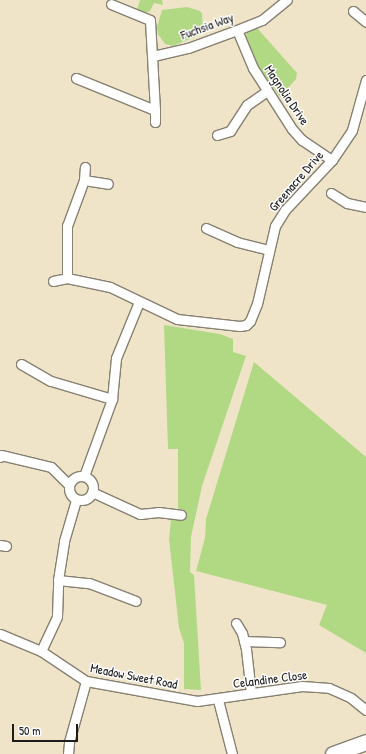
<!DOCTYPE html>
<html>
<head>
<meta charset="utf-8">
<style>
  body { margin:0 }
  #map { position:relative; width:366px; height:754px; overflow:hidden; background:#f0e4c8; font-family:"Patrick Hand",sans-serif }
  div>[style] { position:absolute }
  [style*='--x'] { left:calc(var(--x)*1px); top:calc(var(--y)*1px); width:calc(var(--w)*1px); rotate:calc(var(--a)*1deg) }
  .green>* { inset:0; background:#b1d984 }
  .roads { filter:drop-shadow(1px 0 #868072) drop-shadow(-1px 0 #868072) drop-shadow(0 1px #868072) drop-shadow(0 -1px #868072) }
  .minor>* { height:9px; margin:-4.5px; padding:0 4.5px; transform-origin:4.5px; border-radius:4.5px; background:#fff }
  .minor>.ring { margin:-4.5px; padding:0; box-sizing:content-box; background:none; border:9px solid #fff; border-radius:50% }
  .primary>* { height:15px; margin:-7.5px; padding:0 7.5px; transform-origin:7.5px; border-radius:7.5px; background:#fff }
  span { translate:-50% -50%; white-space:nowrap; text-align:center; line-height:1.15; -webkit-text-stroke:3px #fff; paint-order:stroke }
  .street-label { font-size:13px; color:#1c1c1c }
  .scale { position:absolute; left:12px; top:724px; width:66px; height:18px; box-sizing:border-box; border:2px solid #1c1c1c; border-top:0; padding-left:5px; font-size:12px; line-height:14px; white-space:nowrap; color:#1c1c1c; -webkit-text-stroke:3px #fff; paint-order:stroke }
</style>
</head>
<body>
<div id="map">
  <div class="green">
    <i style="clip-path:polygon(140px 0,162px 0,163px 5px,154px 3px,150px 11px,145px 13px,137px 10px)"></i>
    <i style="clip-path:polygon(187px 7px,200px 11px,202px 14px,203px 29px,200px 35px,173px 46px,165px 44px,158px 34px,157px 27px,162px 10px)"></i>
    <i style="clip-path:polygon(257px 28px,297px 73px,296px 79px,280px 97px,254px 60px,245px 38px,247px 32px)"></i>
    <i style="clip-path:polygon(164px 325px,220px 334px,233px 339px,233px 352px,246px 356px,202px 486px,191px 537px,190px 572px,194px 575px,201px 690px,184px 689px,184px 643px,179px 628px,169px 539px,171px 520px,184px 520px,186px 511px,178px 508px,178px 449px,168px 449px)"></i>
    <i style="clip-path:polygon(254px 362px,366px 457px,366px 653px,319px 625px,327px 605px,196px 571px,205px 538px,206px 519px)"></i>
  </div>
  <div class="roads">
    <div class="minor">
      <i style="--x:353;--y:11;--w:17;--a:40"></i>
      <i style="--x:237;--y:30;--w:41;--a:67.2"></i>
      <i style="--x:253;--y:68;--w:72;--a:57.4"></i>
      <i style="--x:292;--y:129;--w:15;--a:48"></i>
      <i style="--x:302;--y:140;--w:36;--a:34"></i>
      <i style="--x:153;--y:56;--w:36;--a:-13"></i>
      <i style="--x:188;--y:48;--w:52;--a:-20.2"></i>
      <i style="--x:237;--y:30;--w:27;--a:-22"></i>
      <i style="--x:262;--y:20;--w:32;--a:-39"></i>
      <i style="--x:76;--y:78;--w:85;--a:22.1"></i>
      <i style="--x:155;--y:110;--w:90;--a:-93.2"></i>
      <i style="--x:150;--y:20;--w:42;--a:-157.7"></i>
      <i style="--x:155;--y:110;--w:12;--a:90"></i>
      <i style="--x:217;--y:135;--w:14;--a:-17"></i>
      <i style="--x:230;--y:131;--w:31;--a:-57"></i>
      <i style="--x:247;--y:105;--w:24;--a:-35"></i>
      <i style="--x:84;--y:180;--w:13;--a:-86"></i>
      <i style="--x:331;--y:193;--w:19;--a:32"></i>
      <i style="--x:347;--y:203;--w:19;--a:12"></i>
      <i style="--x:206;--y:228;--w:34;--a:24"></i>
      <i style="--x:237;--y:242;--w:32;--a:14"></i>
      <i style="--x:67;--y:278;--w:52;--a:-90"></i>
      <i style="--x:67;--y:226;--w:49;--a:-69.7"></i>
      <i style="--x:84;--y:180;--w:24;--a:9"></i>
      <i style="--x:53;--y:281;--w:14;--a:-12"></i>
      <i style="--x:67;--y:278;--w:44;--a:11.8"></i>
      <i style="--x:110;--y:287;--w:74;--a:25.5"></i>
      <i style="--x:177;--y:319;--w:63;--a:6.3"></i>
      <i style="--x:240;--y:326;--w:6;--a:-9"></i>
      <i style="--x:246;--y:325;--w:6;--a:-45"></i>
      <i style="--x:250;--y:321;--w:18;--a:-68"></i>
      <i style="--x:257;--y:304;--w:80;--a:-77"></i>
      <i style="--x:275;--y:226;--w:19;--a:-58"></i>
      <i style="--x:285;--y:210;--w:69;--a:-46.8"></i>
      <i style="--x:332;--y:160;--w:36;--a:-56"></i>
      <i style="--x:352;--y:130;--w:52;--a:-74.4"></i>
      <i style="--x:21;--y:364;--w:34;--a:30"></i>
      <i style="--x:51;--y:381;--w:64;--a:16.4"></i>
      <i style="--x:0;--y:457;--w:2;--a:-63"></i>
      <i style="--x:1;--y:455;--w:51;--a:13.5"></i>
      <i style="--x:51;--y:467;--w:25;--a:45"></i>
      <i class="ring" style="left:69px;top:476px;width:15px;height:15px"></i>
      <i style="--x:84;--y:476;--w:82;--a:-70"></i>
      <i style="--x:112;--y:399;--w:41;--a:-84.4"></i>
      <i style="--x:116;--y:358;--w:61;--a:-67.7"></i>
      <i style="--x:92;--y:492;--w:53;--a:24.6"></i>
      <i style="--x:140;--y:514;--w:18;--a:-6"></i>
      <i style="--x:158;--y:512;--w:23;--a:7"></i>
      <i style="--x:0;--y:545;--w:6;--a:9"></i>
      <i style="--x:58;--y:580;--w:31;--a:6"></i>
      <i style="--x:89;--y:583;--w:50;--a:21"></i>
      <i style="--x:236;--y:623;--w:12;--a:59"></i>
      <i style="--x:242;--y:633;--w:16;--a:76"></i>
      <i style="--x:246;--y:649;--w:44;--a:83.5"></i>
      <i style="--x:0;--y:634;--w:44;--a:22.5"></i>
      <i style="--x:41;--y:651;--w:54;--a:33.7"></i>
      <i style="--x:86;--y:681;--w:113;--a:10.2"></i>
      <i style="--x:197;--y:701;--w:106;--a:-8.1"></i>
      <i style="--x:302;--y:686;--w:27;--a:4"></i>
      <i style="--x:329;--y:688;--w:24;--a:24"></i>
      <i style="--x:351;--y:698;--w:19;--a:39"></i>
      <i style="--x:244;--y:641;--w:36;--a:2"></i>
      <i style="--x:41;--y:651;--w:38;--a:-65"></i>
      <i style="--x:57;--y:616;--w:36;--a:-88"></i>
      <i style="--x:58;--y:580;--w:39;--a:-81"></i>
      <i style="--x:64;--y:541;--w:43;--a:-73.7"></i>
      <i style="--x:218;--y:700;--w:56;--a:75.5"></i>
      <i style="--x:68;--y:754;--w:12;--a:-85"></i>
      <i style="--x:69;--y:742;--w:63;--a:-74.4"></i>
    </div>
    <div class="primary">
      <i style="--x:333;--y:754;--w:35;--a:-20"></i>
    </div>
  </div>
  <div class="street-label">
    <span style="left:207px;top:26px;rotate:-20deg">Fuchsia Way</span>
    <span style="left:287px;top:95px;rotate:56deg">Magnolia Drive</span>
    <span style="left:296px;top:181px;rotate:-49deg">Greenacre Drive</span>
    <span style="left:134px;top:676px;rotate:11deg">Meadow Sweet Road</span>
    <span style="left:270px;top:679px;rotate:-7deg">Celandine Close</span>
  </div>
  <div class="scale">50 m</div>
</div>
</body>
</html>
